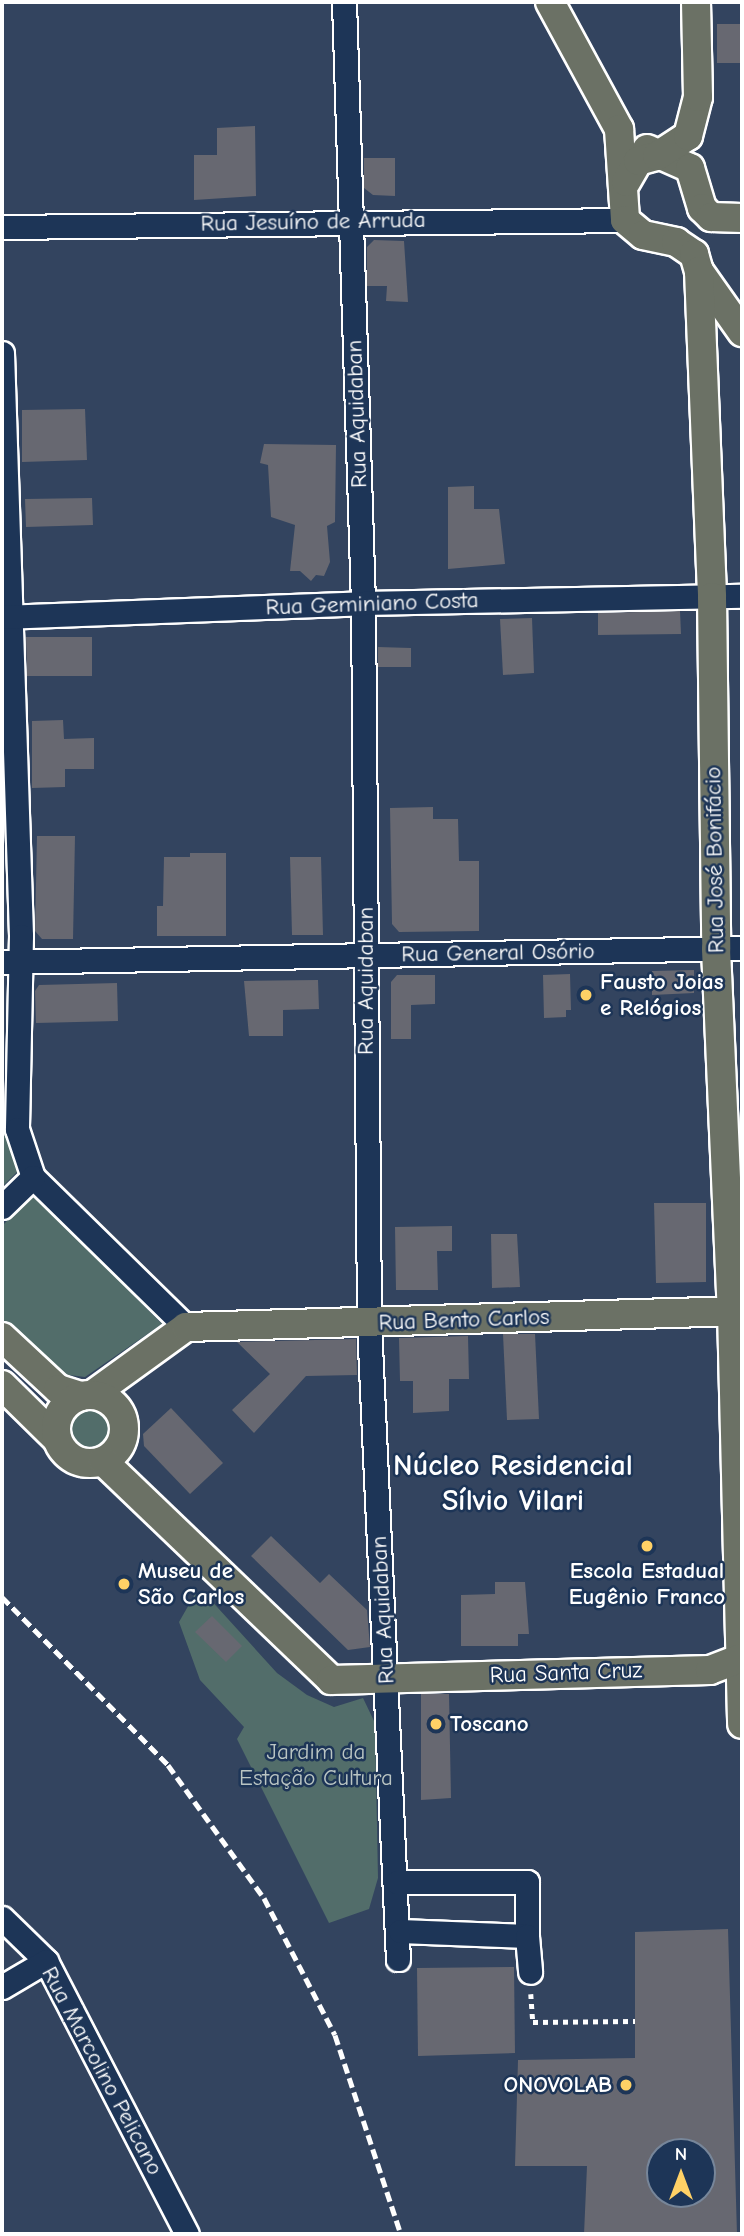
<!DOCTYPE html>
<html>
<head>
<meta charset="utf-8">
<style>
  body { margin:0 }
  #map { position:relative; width:744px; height:2236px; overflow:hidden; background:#33445f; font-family:"Comic Neue",sans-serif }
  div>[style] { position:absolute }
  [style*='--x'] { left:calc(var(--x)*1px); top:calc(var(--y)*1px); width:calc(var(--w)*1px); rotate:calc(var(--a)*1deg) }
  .green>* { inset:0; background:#526d6a }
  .round { border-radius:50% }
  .building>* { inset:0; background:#676871 }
  .path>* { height:4.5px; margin-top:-2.25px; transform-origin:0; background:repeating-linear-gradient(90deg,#fff 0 5px,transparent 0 10px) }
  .roads { filter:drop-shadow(2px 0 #fff) drop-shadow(-2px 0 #fff) drop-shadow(0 2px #fff) drop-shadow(0 -2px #fff) }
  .minor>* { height:23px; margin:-11.5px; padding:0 11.5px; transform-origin:11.5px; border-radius:11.5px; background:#1d3557 }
  .major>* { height:28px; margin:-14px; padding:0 14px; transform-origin:14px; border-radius:14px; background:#6b7165 }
  .major>.ring { margin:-14px; padding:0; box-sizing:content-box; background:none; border:28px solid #6b7165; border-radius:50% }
  .rail>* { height:5px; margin-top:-2.5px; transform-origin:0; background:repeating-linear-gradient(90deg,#fff 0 10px,transparent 0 15px) }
  .dots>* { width:19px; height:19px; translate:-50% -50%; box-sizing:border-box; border:4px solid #1d3557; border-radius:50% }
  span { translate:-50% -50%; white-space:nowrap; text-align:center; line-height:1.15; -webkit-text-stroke:5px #1d3557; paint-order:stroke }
  .street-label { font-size:23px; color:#fff }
  .poi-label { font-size:23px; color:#fff; font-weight:700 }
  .left { translate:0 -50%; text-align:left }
  .right { translate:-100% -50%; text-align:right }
  .park-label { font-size:23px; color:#bac5c3 }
  .district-label { font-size:30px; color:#fff; font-weight:700 }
  .frame { position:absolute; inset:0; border:4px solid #fff; pointer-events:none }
  .north { position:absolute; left:646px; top:2138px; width:70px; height:70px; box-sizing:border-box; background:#1d3557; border:2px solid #77869a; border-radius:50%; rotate:0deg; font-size:19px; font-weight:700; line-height:28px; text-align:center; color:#fff }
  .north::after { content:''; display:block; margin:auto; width:24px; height:32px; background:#ffd166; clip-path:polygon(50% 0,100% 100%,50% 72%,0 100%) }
</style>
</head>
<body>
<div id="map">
  <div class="green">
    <i style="clip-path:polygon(10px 1128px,8px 1140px,18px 1171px,2px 1187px,2px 1138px)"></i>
    <i style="clip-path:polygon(33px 1194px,162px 1324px,85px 1377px,61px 1374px,47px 1366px,2px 1322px,2px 1226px)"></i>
    <i class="round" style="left:71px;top:1409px;width:38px;height:38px"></i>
    <i style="clip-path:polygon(195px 1594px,208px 1597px,277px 1673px,307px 1695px,334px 1707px,363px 1698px,375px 1723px,378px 1878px,369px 1909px,329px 1923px,237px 1739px,244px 1727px,200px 1680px,179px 1622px)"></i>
  </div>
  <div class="building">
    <i style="clip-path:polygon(717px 24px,742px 24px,742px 63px,717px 63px)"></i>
    <i style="clip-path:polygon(255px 126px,256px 196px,194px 200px,194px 155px,217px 155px,217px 128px)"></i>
    <i style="clip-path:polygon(364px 158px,395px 158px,395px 196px,373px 195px,364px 188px)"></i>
    <i style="clip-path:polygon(374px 240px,404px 241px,408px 302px,386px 301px,387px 286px,367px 286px,367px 247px)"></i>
    <i style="clip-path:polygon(85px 409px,87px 460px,22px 462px,22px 410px)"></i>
    <i style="clip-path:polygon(264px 444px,336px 445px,335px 522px,327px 526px,330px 562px,324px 576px,316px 575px,311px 581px,300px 571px,290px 571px,295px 525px,271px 517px,268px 465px,260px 463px)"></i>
    <i style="clip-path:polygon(474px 486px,474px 509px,499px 509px,505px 564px,448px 569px,448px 487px)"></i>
    <i style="clip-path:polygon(92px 498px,93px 525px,26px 527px,25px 499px)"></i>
    <i style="clip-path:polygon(680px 611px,681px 634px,598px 635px,598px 613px)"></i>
    <i style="clip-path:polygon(532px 618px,534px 673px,503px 675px,500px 619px)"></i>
    <i style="clip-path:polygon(26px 637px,92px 637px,92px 676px,27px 676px)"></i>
    <i style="clip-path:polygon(378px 647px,411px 648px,411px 667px,378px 667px)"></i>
    <i style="clip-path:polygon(63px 720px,64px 739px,94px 738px,94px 769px,65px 769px,65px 787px,32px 788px,32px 721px)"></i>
    <i style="clip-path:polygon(433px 807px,433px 819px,458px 819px,459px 861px,479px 861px,479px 931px,399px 932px,392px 924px,390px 808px)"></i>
    <i style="clip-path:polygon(37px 836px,75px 836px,73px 939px,42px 939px,35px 931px)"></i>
    <i style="clip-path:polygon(190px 853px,226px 853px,226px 936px,157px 936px,157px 906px,163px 906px,164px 857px,190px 857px)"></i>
    <i style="clip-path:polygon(290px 857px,321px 857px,323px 935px,292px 935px)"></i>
    <i style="clip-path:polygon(694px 970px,694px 993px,652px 995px,652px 971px)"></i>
    <i style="clip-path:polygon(570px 974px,571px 1010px,566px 1010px,566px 1017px,544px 1018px,543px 975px)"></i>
    <i style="clip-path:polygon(397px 975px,435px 975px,435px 1004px,411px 1005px,411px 1039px,391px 1039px,391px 982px)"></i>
    <i style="clip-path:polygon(318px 980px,319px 1009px,283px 1010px,283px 1036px,249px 1036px,244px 981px)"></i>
    <i style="clip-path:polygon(117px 983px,118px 1021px,36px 1023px,35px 991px,39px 985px)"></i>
    <i style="clip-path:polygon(654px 1203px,706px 1203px,706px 1282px,656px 1283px)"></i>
    <i style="clip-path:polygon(452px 1226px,452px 1251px,437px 1251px,438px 1290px,396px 1290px,395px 1227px)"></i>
    <i style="clip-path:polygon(491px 1234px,517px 1234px,520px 1287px,492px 1288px)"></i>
    <i style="clip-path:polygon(503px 1334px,535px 1334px,539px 1419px,507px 1420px)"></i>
    <i style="clip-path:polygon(468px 1336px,469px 1379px,449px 1379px,449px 1411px,413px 1413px,413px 1381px,400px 1381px,399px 1338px)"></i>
    <i style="clip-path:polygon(356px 1339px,357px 1375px,306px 1376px,254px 1433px,232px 1410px,270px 1374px,237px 1342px)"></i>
    <i style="clip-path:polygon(171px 1408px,223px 1463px,190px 1494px,144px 1446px,143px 1434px)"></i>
    <i style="clip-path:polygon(271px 1536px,320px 1583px,329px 1574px,367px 1610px,370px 1647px,348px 1650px,251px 1556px)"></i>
    <i style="clip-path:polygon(495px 1582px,525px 1582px,529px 1634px,518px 1634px,518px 1646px,461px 1646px,461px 1595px,495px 1594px)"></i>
    <i style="clip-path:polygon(212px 1616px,242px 1646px,226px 1662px,195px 1632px)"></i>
    <i style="clip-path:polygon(421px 1694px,449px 1694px,451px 1798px,421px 1800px)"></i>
    <i style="clip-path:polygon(evenodd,728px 1929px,737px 2234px,584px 2234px,587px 2166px,515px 2166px,518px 2060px,635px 2058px,635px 1932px,728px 1929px,660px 2152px,702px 2152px,702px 2194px,660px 2194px,660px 2152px)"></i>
    <i style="clip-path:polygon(514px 1967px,515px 2053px,418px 2056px,417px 1968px)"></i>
  </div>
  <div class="path">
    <i style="--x:531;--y:1994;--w:28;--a:86"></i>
    <i style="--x:533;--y:2022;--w:102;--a:-0.6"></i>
  </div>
  <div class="roads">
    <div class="minor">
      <i style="--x:344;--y:2;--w:601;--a:88.19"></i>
      <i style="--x:363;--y:603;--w:721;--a:89.52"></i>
      <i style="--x:369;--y:1324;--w:636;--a:87.39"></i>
      <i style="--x:2;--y:227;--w:623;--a:-0.64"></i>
      <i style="--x:2;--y:353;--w:583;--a:88.13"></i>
      <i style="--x:21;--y:936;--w:193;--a:91.2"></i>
      <i style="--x:17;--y:1129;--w:51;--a:71.6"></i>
      <i style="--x:33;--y:1177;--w:214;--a:44.4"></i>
      <i style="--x:2;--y:617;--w:361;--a:-2.2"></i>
      <i style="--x:363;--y:603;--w:379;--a:-1.1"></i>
      <i style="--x:2;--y:962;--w:740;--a:-1.08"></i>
      <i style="--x:2;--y:1207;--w:43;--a:-44.1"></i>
      <i style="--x:397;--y:1882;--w:130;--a:0"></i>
      <i style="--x:527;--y:1882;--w:54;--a:90"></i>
      <i style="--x:527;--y:1936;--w:127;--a:-177.7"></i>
      <i style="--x:2;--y:1918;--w:62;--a:44.3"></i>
      <i style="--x:46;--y:1961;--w:307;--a:62.7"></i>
      <i style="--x:527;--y:1936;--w:36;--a:85"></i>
      <i style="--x:2;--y:1987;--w:51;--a:-30.6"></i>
    </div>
    <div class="major">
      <i style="--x:550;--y:2;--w:145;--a:61.5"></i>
      <i style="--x:619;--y:129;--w:91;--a:86.2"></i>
      <i style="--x:625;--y:220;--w:23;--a:40"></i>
      <i style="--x:643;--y:235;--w:34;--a:12"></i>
      <i style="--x:676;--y:242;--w:22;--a:34"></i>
      <i style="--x:694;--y:254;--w:18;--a:74"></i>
      <i style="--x:699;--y:271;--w:75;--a:54.8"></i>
      <i style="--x:647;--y:149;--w:47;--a:23.8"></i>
      <i style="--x:690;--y:168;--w:42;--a:73.3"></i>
      <i style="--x:702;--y:208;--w:13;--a:45"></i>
      <i style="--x:711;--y:217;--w:31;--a:2"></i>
      <i style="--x:626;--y:182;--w:24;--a:-60"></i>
      <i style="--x:638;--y:161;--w:20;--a:-15"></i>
      <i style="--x:657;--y:156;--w:37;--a:-33"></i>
      <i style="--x:688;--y:136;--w:40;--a:-75.6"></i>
      <i style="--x:698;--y:97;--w:95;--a:-91.2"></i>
      <i style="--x:699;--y:271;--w:326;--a:87.7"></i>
      <i style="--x:712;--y:597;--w:352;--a:89.3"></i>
      <i style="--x:716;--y:949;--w:362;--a:87.5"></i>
      <i style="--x:732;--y:1311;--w:413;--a:88.6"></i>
      <i style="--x:2;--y:1337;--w:76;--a:42.9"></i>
      <i style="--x:58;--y:1389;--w:24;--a:17"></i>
      <i style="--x:2;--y:1385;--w:77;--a:44.5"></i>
      <i style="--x:92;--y:1395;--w:116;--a:-35.9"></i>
      <i style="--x:186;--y:1327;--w:556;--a:-1.65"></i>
      <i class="ring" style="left:56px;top:1395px;width:40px;height:40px"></i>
      <i style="--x:103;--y:1461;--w:316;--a:43.8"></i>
      <i style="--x:331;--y:1680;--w:379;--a:-1.5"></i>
      <i style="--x:710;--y:1670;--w:34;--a:-21"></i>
    </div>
  </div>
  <div class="rail">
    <i style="--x:2;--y:1597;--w:236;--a:45.3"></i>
    <i style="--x:168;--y:1765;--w:164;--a:54.2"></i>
    <i style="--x:264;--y:1898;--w:154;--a:62.6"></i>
    <i style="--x:335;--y:2035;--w:210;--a:71.7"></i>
  </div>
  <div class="dots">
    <i style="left:586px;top:995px;background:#ffd166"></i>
    <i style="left:647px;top:1546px;background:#ffd166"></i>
    <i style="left:124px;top:1584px;background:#ffd166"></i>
    <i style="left:436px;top:1724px;background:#ffd166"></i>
    <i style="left:626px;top:2085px;background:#ffd166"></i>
  </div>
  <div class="street-label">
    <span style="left:313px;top:222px;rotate:-1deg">Rua Jesuíno de Arruda</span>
    <span style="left:357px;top:414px;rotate:-92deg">Rua Aquidaban</span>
    <span style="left:372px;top:604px;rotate:-2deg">Rua Geminiano Costa</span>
    <span style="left:715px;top:860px;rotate:-91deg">Rua José Bonifácio</span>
    <span style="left:498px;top:953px;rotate:-1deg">Rua General Osório</span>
    <span style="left:366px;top:981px;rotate:-90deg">Rua Aquidaban</span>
    <span style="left:464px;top:1320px;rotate:-2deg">Rua Bento Carlos</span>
    <span style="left:383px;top:1610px;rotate:-93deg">Rua Aquidaban</span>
    <span style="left:566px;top:1673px;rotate:-2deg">Rua Santa Cruz</span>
    <span style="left:102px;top:2071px;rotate:62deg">Rua Marcolino Pelicano</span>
  </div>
  <div class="poi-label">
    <span class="left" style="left:600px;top:995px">Fausto Joias<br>e Relógios</span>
    <span class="left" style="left:138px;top:1584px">Museu de<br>São Carlos</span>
    <span style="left:647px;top:1584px">Escola Estadual<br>Eugênio Franco</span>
    <span class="left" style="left:450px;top:1724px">Toscano</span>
    <span class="right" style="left:612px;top:2085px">ONOVOLAB</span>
  </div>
  <div class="park-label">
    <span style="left:316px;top:1765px">Jardim da<br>Estação Cultura</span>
  </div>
  <div class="district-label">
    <span style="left:513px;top:1483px">Núcleo Residencial<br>Sílvio Vilari</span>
  </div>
  <div class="frame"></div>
  <div class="north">N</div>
</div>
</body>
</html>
